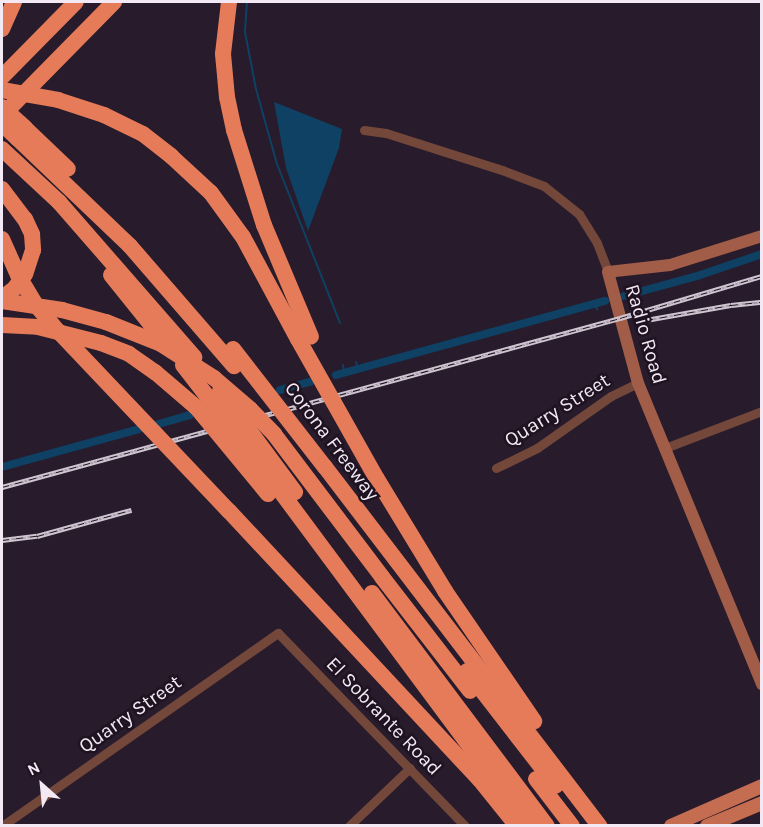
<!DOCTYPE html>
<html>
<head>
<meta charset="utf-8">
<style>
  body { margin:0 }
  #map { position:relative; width:763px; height:827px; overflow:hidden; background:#281b2b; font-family:Karla,sans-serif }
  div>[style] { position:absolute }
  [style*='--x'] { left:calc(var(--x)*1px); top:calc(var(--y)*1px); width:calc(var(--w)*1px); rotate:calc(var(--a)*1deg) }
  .water>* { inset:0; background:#0e4164 }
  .stream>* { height:2px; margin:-1px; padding:0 1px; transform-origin:1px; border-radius:1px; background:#0e4164 }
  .canal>* { height:8px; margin:-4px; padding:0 4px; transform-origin:4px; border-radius:4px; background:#0e4164 }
  .street>* { height:9px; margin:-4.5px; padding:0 4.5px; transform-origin:4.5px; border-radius:4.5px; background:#73483b }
  .secondary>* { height:12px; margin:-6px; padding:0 6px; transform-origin:6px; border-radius:6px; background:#a15d47 }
  .primary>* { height:14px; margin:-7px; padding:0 7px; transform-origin:7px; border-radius:7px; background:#c56d51 }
  .highway>* { height:16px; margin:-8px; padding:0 8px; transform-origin:8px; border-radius:8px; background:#e57b59 }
  .rail>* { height:4.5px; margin-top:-2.25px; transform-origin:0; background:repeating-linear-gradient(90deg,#1f1221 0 7px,#cec5d1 0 14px); box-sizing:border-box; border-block:2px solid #cec5d1 }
  .highway-bridge>* { height:16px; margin:-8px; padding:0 8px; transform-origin:8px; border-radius:8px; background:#e57b59 }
  span { translate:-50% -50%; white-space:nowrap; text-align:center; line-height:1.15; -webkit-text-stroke:5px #1f1221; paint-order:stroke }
  .street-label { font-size:20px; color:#f2e9f4 }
  .frame { position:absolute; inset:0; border:3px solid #f2e9f4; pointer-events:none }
  .north { position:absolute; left:12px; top:755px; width:60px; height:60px; -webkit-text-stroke:4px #1f1221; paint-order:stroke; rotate:333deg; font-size:16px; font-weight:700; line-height:24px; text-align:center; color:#f2e9f4 }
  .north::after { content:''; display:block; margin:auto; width:21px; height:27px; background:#f2e9f4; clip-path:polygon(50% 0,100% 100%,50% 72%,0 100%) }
</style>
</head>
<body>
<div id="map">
  <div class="water">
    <i style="clip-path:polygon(274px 102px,342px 129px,339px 148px,308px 231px,286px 168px)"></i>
  </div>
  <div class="stream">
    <i style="--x:247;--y:2;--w:30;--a:94"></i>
    <i style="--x:245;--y:32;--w:58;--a:79.1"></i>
    <i style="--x:256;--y:89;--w:78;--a:74.4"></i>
    <i style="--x:277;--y:164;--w:171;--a:68.4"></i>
    <i style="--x:628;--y:290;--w:5;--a:90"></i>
    <i style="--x:595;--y:306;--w:4;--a:56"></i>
    <i style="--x:356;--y:362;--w:7;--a:74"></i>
    <i style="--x:343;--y:365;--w:8;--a:83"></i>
  </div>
  <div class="canal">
    <i style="--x:624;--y:296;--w:79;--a:-15.4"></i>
    <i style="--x:700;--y:275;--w:65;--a:-18.7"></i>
    <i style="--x:336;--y:375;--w:279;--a:-15.4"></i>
    <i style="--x:280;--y:390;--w:31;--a:-15"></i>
    <i style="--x:155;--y:425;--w:36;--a:-16"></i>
    <i style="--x:2;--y:467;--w:142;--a:-15.5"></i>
  </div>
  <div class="street">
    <i style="--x:364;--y:130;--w:22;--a:8"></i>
    <i style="--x:386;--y:133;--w:122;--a:17.7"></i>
    <i style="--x:502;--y:170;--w:45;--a:20.9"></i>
    <i style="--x:544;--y:186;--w:45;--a:38.7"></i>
    <i style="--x:579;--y:214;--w:34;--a:58"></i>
    <i style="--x:597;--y:243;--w:31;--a:69"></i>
    <i style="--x:665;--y:448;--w:104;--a:-20.9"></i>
    <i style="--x:496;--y:468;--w:46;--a:-26"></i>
    <i style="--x:537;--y:448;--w:90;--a:-35.1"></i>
    <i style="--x:611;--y:396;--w:30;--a:-26"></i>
    <i style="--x:2;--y:826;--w:337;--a:-35"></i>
    <i style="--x:278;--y:633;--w:269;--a:45.9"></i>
    <i style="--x:349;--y:826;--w:84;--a:-43.6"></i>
  </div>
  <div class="secondary">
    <i style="--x:762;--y:236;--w:96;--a:162.5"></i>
    <i style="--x:670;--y:265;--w:62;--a:173.6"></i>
    <i style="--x:608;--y:272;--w:115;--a:74.9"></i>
    <i style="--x:638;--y:383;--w:326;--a:67.6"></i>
  </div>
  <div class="primary">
    <i style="--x:671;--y:826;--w:99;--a:-23.7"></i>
    <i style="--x:707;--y:826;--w:60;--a:-22.7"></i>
  </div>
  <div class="highway">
    <i style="--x:229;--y:2;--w:52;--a:96.6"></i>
    <i style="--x:223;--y:54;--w:43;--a:84.7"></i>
    <i style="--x:227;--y:97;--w:34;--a:78"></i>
    <i style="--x:234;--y:130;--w:100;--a:72.5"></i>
    <i style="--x:264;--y:225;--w:121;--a:67.2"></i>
    <i style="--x:2;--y:29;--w:30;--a:-66"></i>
    <i style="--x:2;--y:77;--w:105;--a:-45.4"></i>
    <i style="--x:2;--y:116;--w:160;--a:-45.5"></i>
    <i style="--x:25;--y:128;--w:59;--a:43.6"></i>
    <i style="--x:143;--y:134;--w:36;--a:38"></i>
    <i style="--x:171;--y:156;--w:54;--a:42.8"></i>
    <i style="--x:211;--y:193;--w:54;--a:54"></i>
    <i style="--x:243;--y:237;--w:116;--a:61.7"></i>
    <i style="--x:17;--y:138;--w:156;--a:43.7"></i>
    <i style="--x:130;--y:246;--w:159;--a:49.1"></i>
    <i style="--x:2;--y:149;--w:78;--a:42.9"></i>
    <i style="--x:59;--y:202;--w:206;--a:48.9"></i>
    <i style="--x:2;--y:189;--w:38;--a:53"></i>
    <i style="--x:25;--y:219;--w:17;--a:65"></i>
    <i style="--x:32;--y:234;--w:16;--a:86"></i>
    <i style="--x:33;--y:250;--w:25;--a:108"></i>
    <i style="--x:25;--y:274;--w:17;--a:126"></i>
    <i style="--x:15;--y:288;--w:16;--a:142"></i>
    <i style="--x:111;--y:275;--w:97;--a:51.2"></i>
    <i style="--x:2;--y:325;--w:36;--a:3"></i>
    <i style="--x:38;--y:327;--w:65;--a:14.3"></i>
    <i style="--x:101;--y:343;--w:30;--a:21"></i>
    <i style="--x:129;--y:354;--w:32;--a:35"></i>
    <i style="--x:325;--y:467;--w:452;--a:52.6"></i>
    <i style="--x:377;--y:479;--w:131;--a:58.7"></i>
    <i style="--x:445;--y:591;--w:158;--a:55.6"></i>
    <i style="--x:278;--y:488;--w:421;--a:53.4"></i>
    <i style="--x:229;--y:511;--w:368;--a:47"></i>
    <i style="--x:480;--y:780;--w:59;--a:51.2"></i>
    <i style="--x:382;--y:577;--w:144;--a:52.3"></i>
    <i style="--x:372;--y:593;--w:291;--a:53.1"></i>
    <i style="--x:467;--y:671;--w:145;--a:52.3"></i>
    <i style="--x:536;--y:779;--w:59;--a:52.5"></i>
  </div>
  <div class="rail">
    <i style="--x:646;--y:320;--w:86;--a:-10"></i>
    <i style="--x:731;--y:305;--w:31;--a:-6"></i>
    <i style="--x:2;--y:487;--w:641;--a:-15.29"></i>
    <i style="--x:620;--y:318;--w:148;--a:-16.5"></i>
    <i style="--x:2;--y:540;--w:35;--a:-7"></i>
    <i style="--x:37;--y:536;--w:98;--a:-15.5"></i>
  </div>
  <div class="highway-bridge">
    <i style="--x:2;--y:90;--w:57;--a:10.1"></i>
    <i style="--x:58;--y:100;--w:48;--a:18.1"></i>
    <i style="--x:104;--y:115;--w:43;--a:26"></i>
    <i style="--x:2;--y:107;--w:31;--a:42"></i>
    <i style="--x:2;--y:124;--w:21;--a:43"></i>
    <i style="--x:2;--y:239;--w:39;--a:66"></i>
    <i style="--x:18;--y:275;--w:35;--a:59"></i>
    <i style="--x:36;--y:305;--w:34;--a:50"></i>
    <i style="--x:58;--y:331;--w:248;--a:46.5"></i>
    <i style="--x:2;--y:301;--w:61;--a:8.5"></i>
    <i style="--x:62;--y:310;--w:46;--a:15.3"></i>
    <i style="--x:106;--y:322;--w:59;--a:21.8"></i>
    <i style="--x:161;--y:344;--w:63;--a:32.7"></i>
    <i style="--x:214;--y:378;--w:48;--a:40.7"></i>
    <i style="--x:250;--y:409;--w:35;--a:46"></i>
    <i style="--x:274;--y:434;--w:179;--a:52.9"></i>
    <i style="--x:298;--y:339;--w:161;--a:60.6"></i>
    <i style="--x:233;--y:349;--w:150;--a:52.1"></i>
    <i style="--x:183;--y:365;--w:155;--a:52.3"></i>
    <i style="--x:155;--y:372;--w:54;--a:40.5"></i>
    <i style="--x:196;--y:407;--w:113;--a:50.4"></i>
    <i style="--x:220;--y:391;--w:126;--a:53.4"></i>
  </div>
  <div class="street-label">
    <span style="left:646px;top:334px;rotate:74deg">Radio Road</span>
    <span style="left:557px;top:410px;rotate:-32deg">Quarry Street</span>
    <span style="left:332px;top:441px;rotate:53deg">Corona Freeway</span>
    <span style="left:130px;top:714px;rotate:-35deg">Quarry Street</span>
    <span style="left:384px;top:716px;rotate:46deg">El Sobrante Road</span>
  </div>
  <div class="frame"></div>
  <div class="north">N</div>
</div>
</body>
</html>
